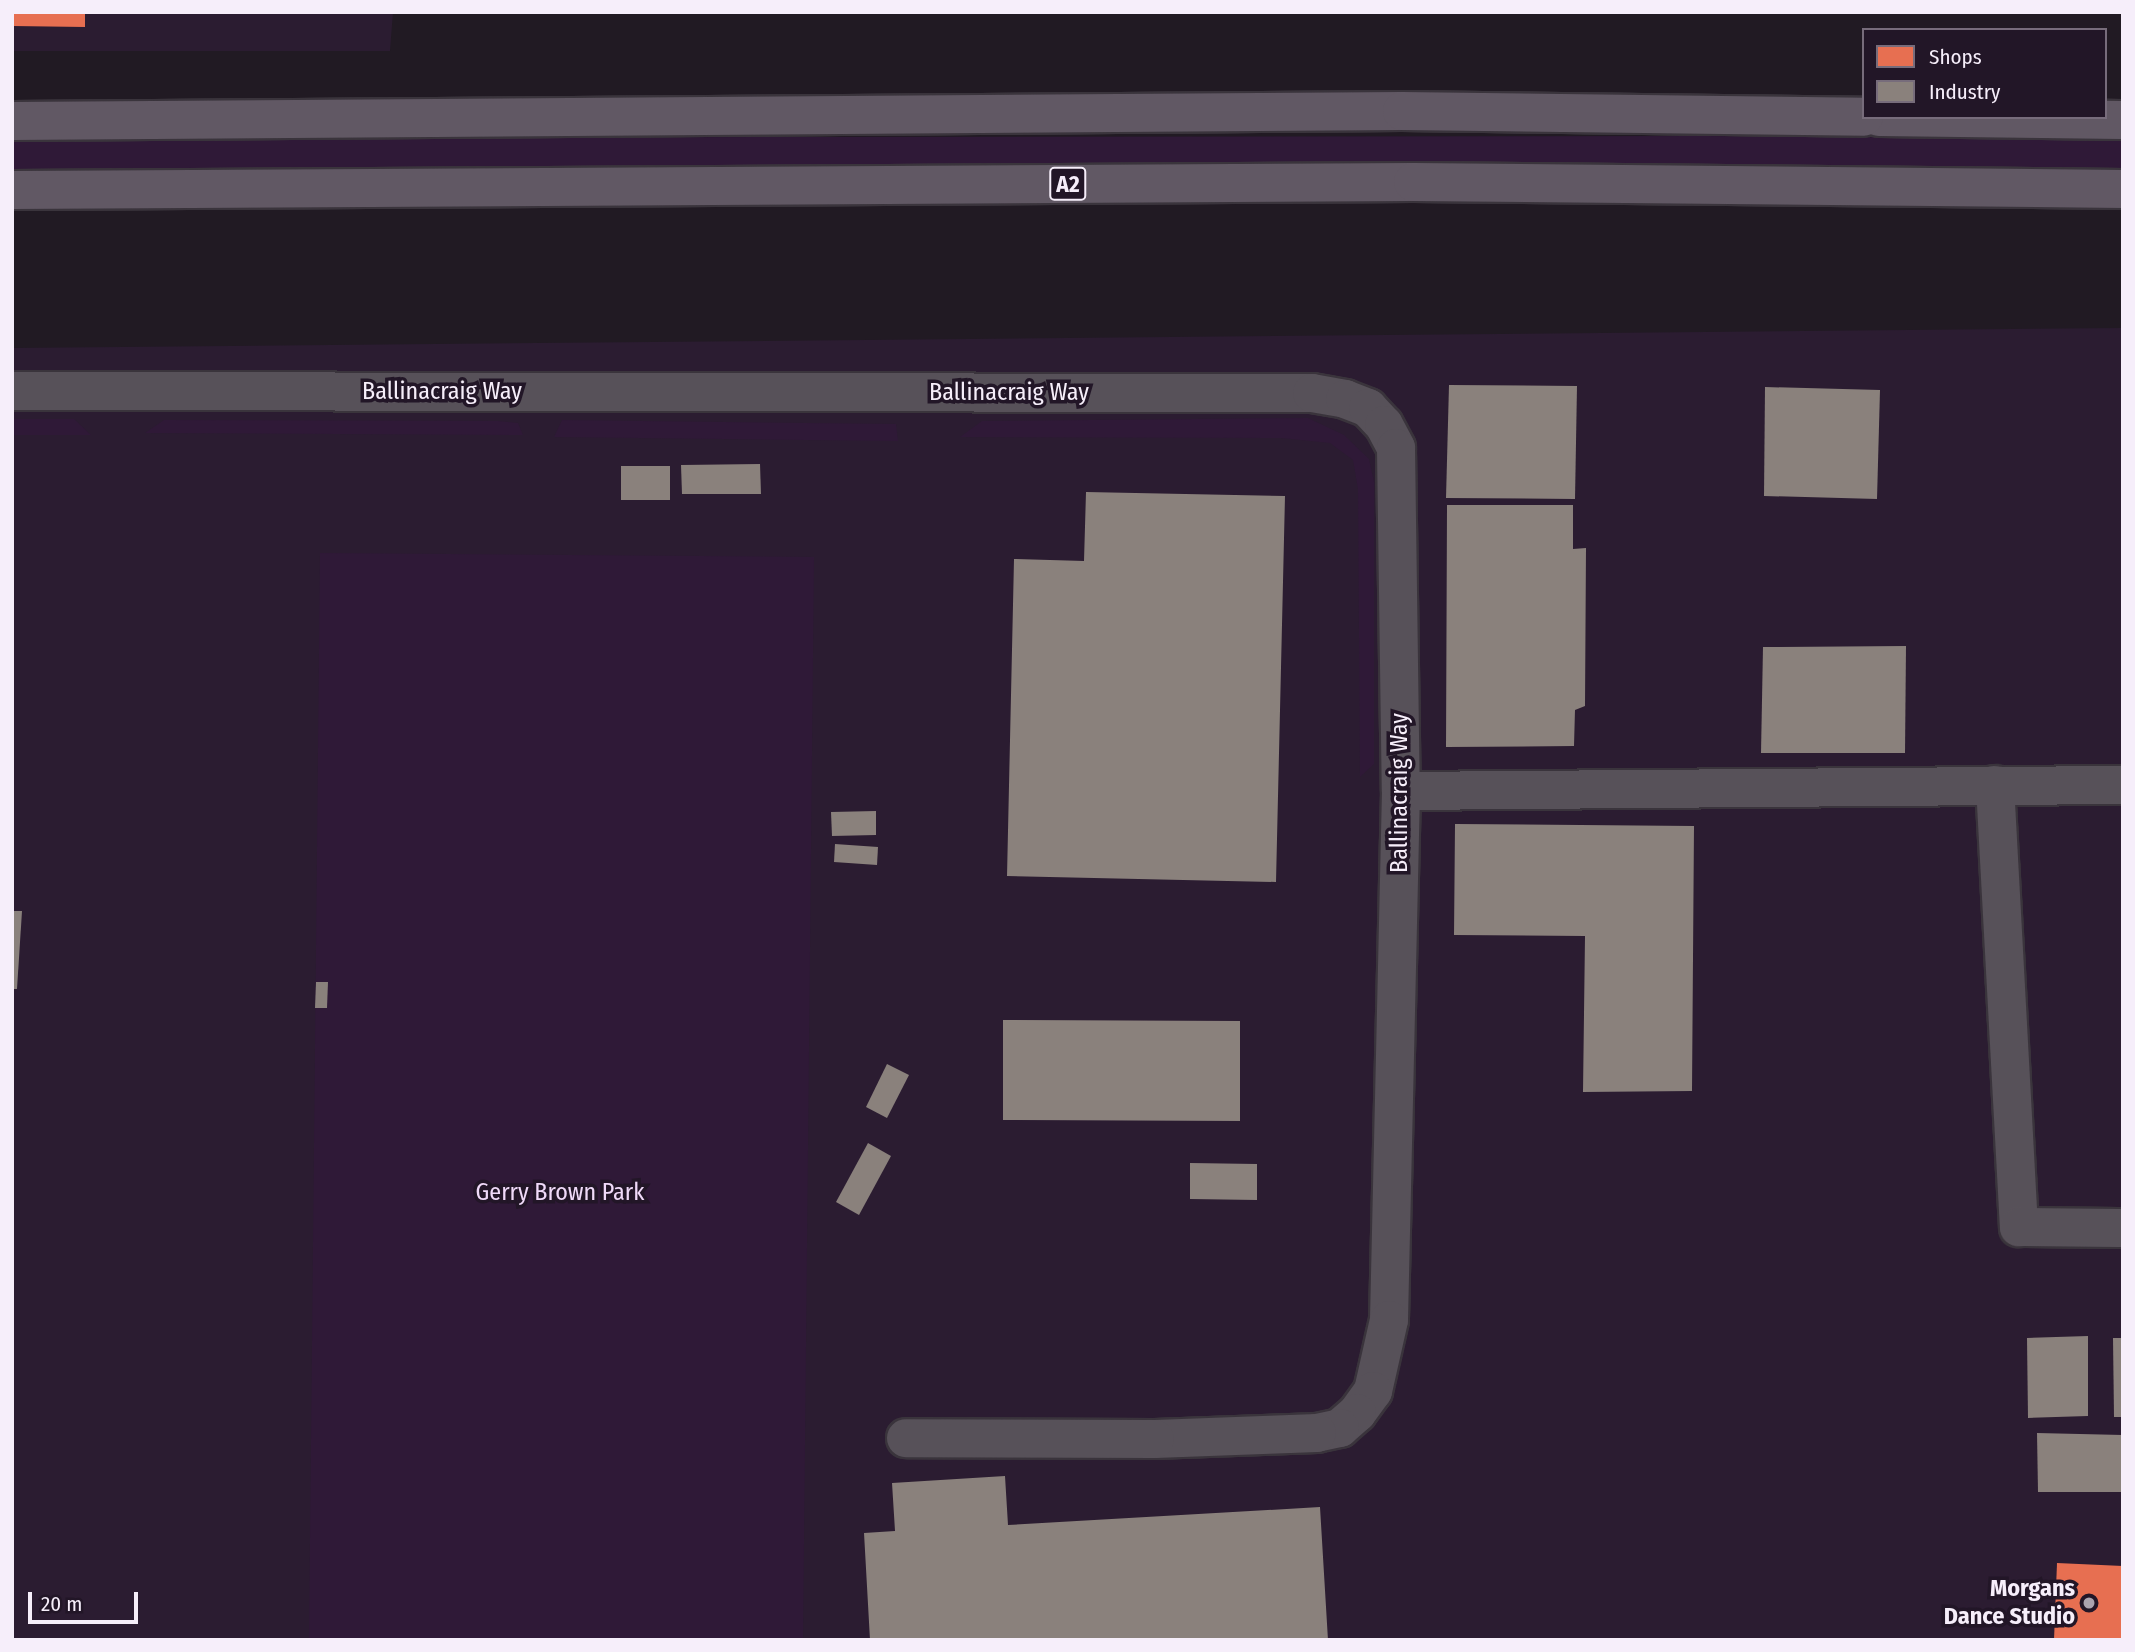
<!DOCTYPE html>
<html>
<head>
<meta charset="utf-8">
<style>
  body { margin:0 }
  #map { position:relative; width:2135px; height:1652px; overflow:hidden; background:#211a23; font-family:"Fira Sans Condensed",sans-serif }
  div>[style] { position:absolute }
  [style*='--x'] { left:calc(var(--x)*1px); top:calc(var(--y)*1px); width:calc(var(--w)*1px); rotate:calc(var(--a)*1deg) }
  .built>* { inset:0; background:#2b1c31 }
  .green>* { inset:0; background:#2f1937 }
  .shops>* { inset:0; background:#e76f51 }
  .industry>* { inset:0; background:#8a817c }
  .roads { filter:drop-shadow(2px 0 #3a343c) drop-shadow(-2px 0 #3a343c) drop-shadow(0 2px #3a343c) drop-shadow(0 -2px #3a343c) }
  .minor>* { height:38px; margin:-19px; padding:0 19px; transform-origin:19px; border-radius:19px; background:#575159 }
  .highway>* { height:38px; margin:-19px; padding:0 19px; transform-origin:19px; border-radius:19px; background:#615864 }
  .dots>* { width:19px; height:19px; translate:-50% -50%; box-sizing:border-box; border:4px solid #221627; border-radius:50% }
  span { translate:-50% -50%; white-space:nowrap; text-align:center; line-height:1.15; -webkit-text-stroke:7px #221627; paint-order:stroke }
  .shield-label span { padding:2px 5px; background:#221627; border:2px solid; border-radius:5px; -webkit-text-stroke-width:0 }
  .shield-label { font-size:23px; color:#f6eefa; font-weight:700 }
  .street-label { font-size:24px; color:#f6eefa }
  .park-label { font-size:24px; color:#f0daf9 }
  .poi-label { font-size:24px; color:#f6eefa; font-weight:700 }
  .right { translate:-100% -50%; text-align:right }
  .frame { position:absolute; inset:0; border:14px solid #f6eefa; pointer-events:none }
  .legend { position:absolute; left:1862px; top:28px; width:245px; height:91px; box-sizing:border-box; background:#221627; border:2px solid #776c7b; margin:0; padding:9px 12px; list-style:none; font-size:21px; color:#f6eefa }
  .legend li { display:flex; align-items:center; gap:14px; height:35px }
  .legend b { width:35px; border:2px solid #776c7b }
  .scale { position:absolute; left:28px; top:1592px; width:110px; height:32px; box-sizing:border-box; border:4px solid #f6eefa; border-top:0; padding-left:9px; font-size:21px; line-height:24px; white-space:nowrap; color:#f6eefa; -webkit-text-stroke:5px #221627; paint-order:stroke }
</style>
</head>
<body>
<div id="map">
  <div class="built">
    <i style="clip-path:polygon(12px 12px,393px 12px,390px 51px,12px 51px)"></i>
    <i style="clip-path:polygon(2123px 328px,2123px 1640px,12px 1640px,12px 348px)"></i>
  </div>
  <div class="green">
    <i style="clip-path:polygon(1704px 136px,2123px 139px,2123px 168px,1275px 165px,12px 174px,12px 138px)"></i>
    <i style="clip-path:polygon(1308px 418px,1344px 435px,1369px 459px,1374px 482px,1374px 764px,1360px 777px,1358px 489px,1353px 460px,1330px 443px,1281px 438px,960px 437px,982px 421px)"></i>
    <i style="clip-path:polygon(12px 419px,74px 419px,91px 435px,12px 435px)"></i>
    <i style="clip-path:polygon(164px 420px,498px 421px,518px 423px,523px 435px,145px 433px)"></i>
    <i style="clip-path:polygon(562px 420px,896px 424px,898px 441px,554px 437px)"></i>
    <i style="clip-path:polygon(320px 553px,814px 557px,803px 1640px,309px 1640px)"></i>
  </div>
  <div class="shops">
    <i style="clip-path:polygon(12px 12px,85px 12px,85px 27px,12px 26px)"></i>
    <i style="clip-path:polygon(2057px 1563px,2123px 1566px,2123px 1640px,2054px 1640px)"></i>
  </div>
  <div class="industry">
    <i style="clip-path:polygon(1449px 385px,1577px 386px,1575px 499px,1446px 498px)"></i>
    <i style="clip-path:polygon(1765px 387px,1880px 390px,1877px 499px,1764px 496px)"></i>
    <i style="clip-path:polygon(760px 464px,761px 494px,682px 494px,681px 465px)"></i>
    <i style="clip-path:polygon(621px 466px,670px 466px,670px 500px,621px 500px)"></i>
    <i style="clip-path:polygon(1086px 492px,1285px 496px,1276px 882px,1007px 876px,1014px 559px,1084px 561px)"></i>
    <i style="clip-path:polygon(1447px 505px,1573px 505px,1573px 549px,1586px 548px,1585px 706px,1575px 710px,1574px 746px,1446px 747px)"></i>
    <i style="clip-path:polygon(1906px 646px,1905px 753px,1761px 753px,1763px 647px)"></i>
    <i style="clip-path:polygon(876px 811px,876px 835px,832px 836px,831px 812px)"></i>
    <i style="clip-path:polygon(1455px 824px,1694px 826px,1692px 1091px,1583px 1092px,1585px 936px,1454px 935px)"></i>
    <i style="clip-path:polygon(835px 844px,878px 847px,877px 865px,834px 862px)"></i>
    <i style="clip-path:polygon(12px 911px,22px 911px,17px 989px,12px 989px)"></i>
    <i style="clip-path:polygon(316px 982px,328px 982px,327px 1008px,315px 1008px)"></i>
    <i style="clip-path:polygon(1003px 1020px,1240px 1021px,1240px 1121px,1003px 1120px)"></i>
    <i style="clip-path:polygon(887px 1064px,909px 1075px,887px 1118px,866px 1107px)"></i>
    <i style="clip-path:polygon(868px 1143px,891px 1156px,859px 1215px,836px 1202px)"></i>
    <i style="clip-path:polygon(1190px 1163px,1257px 1164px,1257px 1200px,1190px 1199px)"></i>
    <i style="clip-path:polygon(2088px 1336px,2088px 1416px,2028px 1418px,2027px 1338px)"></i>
    <i style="clip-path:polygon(2113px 1338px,2123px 1338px,2123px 1417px,2114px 1417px)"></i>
    <i style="clip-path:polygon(2037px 1433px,2123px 1435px,2123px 1492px,2038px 1492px)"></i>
    <i style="clip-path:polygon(1005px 1476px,1008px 1525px,1320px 1507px,1328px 1640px,870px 1640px,864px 1533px,895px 1531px,892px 1483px)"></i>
  </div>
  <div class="roads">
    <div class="minor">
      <i style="--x:12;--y:391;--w:1300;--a:0.09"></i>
      <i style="--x:1312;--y:393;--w:34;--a:10"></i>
      <i style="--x:1345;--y:399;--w:25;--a:21"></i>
      <i style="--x:1368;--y:408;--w:23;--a:47"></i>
      <i style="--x:1384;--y:425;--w:26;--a:62"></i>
      <i style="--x:1396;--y:448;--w:343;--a:89.2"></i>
      <i style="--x:1401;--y:791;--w:529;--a:91.3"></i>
      <i style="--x:1389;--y:1320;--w:73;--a:102.7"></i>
      <i style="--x:1373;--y:1391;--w:27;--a:126"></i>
      <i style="--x:1357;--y:1413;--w:23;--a:139"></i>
      <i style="--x:1340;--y:1428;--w:24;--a:168"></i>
      <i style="--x:1317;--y:1433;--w:162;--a:177.9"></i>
      <i style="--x:1155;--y:1439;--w:249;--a:-179.8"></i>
      <i style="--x:1995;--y:785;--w:443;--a:86.9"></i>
      <i style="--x:2019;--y:1227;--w:104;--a:0.6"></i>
      <i style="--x:1401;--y:791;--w:722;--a:-0.48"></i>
    </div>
    <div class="highway">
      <i style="--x:1879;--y:117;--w:244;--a:0.7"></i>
      <i style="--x:12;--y:121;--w:1390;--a:-0.41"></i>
      <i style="--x:1402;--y:111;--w:462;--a:0.7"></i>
      <i style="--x:12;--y:190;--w:1401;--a:-0.33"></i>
      <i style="--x:1413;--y:182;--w:710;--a:0.56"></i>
    </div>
  </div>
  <div class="dots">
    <i style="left:2089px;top:1603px;background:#aba4af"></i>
  </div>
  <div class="shield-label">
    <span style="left:1068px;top:184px">A2</span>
  </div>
  <div class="street-label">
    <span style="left:442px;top:392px">Ballinacraig Way</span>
    <span style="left:1009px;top:393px">Ballinacraig Way</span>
    <span style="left:1400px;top:793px;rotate:-90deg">Ballinacraig Way</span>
  </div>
  <div class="park-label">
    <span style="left:560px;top:1193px">Gerry Brown Park</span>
  </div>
  <div class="poi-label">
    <span class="right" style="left:2075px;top:1603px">Morgans<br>Dance Studio</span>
  </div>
  <div class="frame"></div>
  <ul class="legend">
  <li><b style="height:19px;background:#e76f51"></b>Shops</li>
  <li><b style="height:19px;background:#8a817c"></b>Industry</li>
  </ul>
  <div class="scale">20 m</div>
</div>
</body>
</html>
